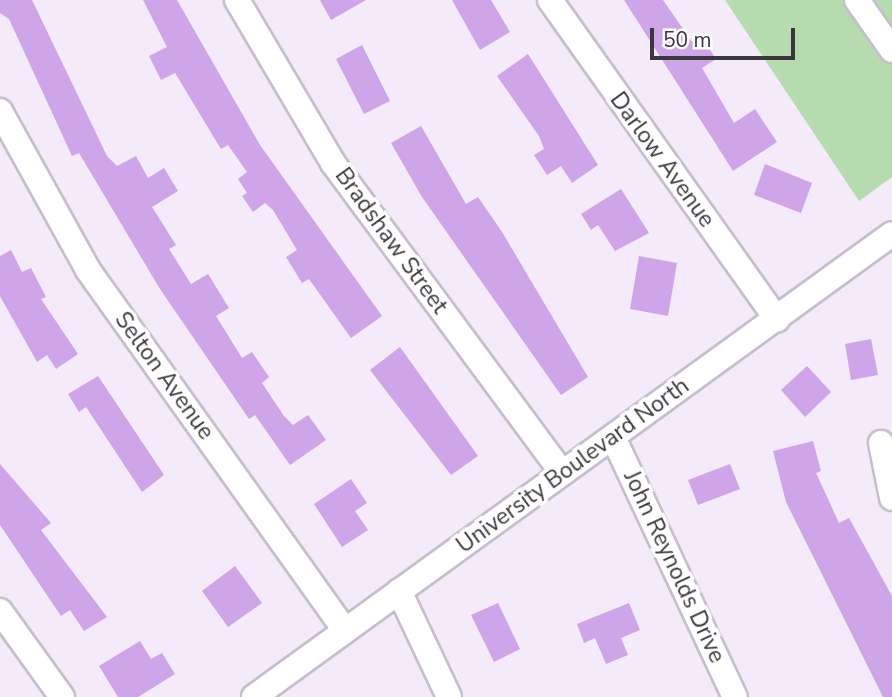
<!DOCTYPE html>
<html>
<head>
<meta charset="utf-8">
<style>
  body { margin:0 }
  #map { position:relative; width:892px; height:697px; overflow:hidden; background:#f3eafa; font-family:"Nunito Sans",sans-serif }
  div>[style] { position:absolute }
  [style*='--x'] { left:calc(var(--x)*1px); top:calc(var(--y)*1px); width:calc(var(--w)*1px); rotate:calc(var(--a)*1deg) }
  .green>* { inset:0; background:#b5dbae }
  .building>* { inset:0; background:#cda5e8 }
  .roads { filter:drop-shadow(2px 0 #c6becd) drop-shadow(-2px 0 #c6becd) drop-shadow(0 2px #c6becd) drop-shadow(0 -2px #c6becd) }
  .minor>* { height:24px; margin:-12px; padding:0 12px; transform-origin:12px; border-radius:12px; background:#fff }
  span { translate:-50% -50%; white-space:nowrap; text-align:center; line-height:1.15; -webkit-text-stroke:7px #fff; paint-order:stroke }
  .street-label { font-size:23px; color:#3a373d }
  .scale { position:absolute; left:650px; top:28px; width:145px; height:32px; box-sizing:border-box; border:4px solid #3a373d; border-top:0; padding-left:9px; font-size:21px; line-height:24px; white-space:nowrap; color:#3a373d; -webkit-text-stroke:5px #fff; paint-order:stroke }
</style>
</head>
<body>
<div id="map">
  <div class="green">
    <i style="clip-path:polygon(725px 0,892px 0,892px 177px,859px 201px)"></i>
  </div>
  <div class="building">
    <i style="clip-path:polygon(0 0,32px 0,107px 156px,117px 166px,136px 156px,148px 178px,164px 168px,178px 191px,152px 207px,176px 245px,169px 249px,191px 284px,208px 274px,229px 308px,216px 316px,242px 358px,252px 352px,269px 377px,262px 383px,284px 416px,293px 425px,308px 415px,326px 440px,290px 465px,255px 415px,249px 419px,160px 289px,79px 153px,72px 156px,9px 19px,0 13px)"></i>
    <i style="clip-path:polygon(143px 0,177px 0,260px 145px,382px 316px,351px 338px,309px 279px,302px 283px,286px 257px,297px 250px,273px 210px,265px 203px,253px 212px,242px 196px,247px 193px,238px 179px,247px 172px,228px 145px,221px 149px,175px 73px,161px 80px,149px 56px,167px 47px)"></i>
    <i style="clip-path:polygon(320px 0,366px 0,331px 20px)"></i>
    <i style="clip-path:polygon(452px 0,491px 0,510px 32px,480px 50px)"></i>
    <i style="clip-path:polygon(624px 0,663px 0,692px 42px,701px 36px,716px 59px,702px 68px,734px 123px,755px 109px,777px 142px,733px 171px)"></i>
    <i style="clip-path:polygon(362px 45px,390px 101px,364px 114px,336px 59px)"></i>
    <i style="clip-path:polygon(528px 54px,598px 165px,572px 183px,561px 166px,547px 175px,534px 155px,544px 149px,539px 136px,497px 76px)"></i>
    <i style="clip-path:polygon(421px 126px,466px 204px,478px 197px,502px 232px,588px 377px,561px 395px,422px 197px,391px 143px)"></i>
    <i style="clip-path:polygon(765px 164px,812px 183px,801px 213px,754px 195px)"></i>
    <i style="clip-path:polygon(621px 189px,649px 233px,615px 251px,598px 225px,591px 230px,581px 214px)"></i>
    <i style="clip-path:polygon(11px 250px,22px 272px,31px 268px,46px 297px,41px 299px,78px 354px,56px 369px,47px 355px,37px 362px,0 296px,0 256px)"></i>
    <i style="clip-path:polygon(639px 256px,677px 263px,668px 316px,630px 309px)"></i>
    <i style="clip-path:polygon(871px 339px,878px 375px,851px 380px,845px 344px)"></i>
    <i style="clip-path:polygon(400px 347px,478px 456px,451px 475px,370px 370px)"></i>
    <i style="clip-path:polygon(807px 366px,831px 392px,805px 417px,781px 390px)"></i>
    <i style="clip-path:polygon(98px 376px,164px 475px,142px 492px,86px 407px,79px 412px,68px 394px)"></i>
    <i style="clip-path:polygon(813px 441px,821px 471px,816px 473px,839px 523px,849px 518px,892px 596px,892px 697px,883px 697px,786px 502px,773px 451px)"></i>
    <i style="clip-path:polygon(0 464px,51px 523px,41px 530px,107px 617px,84px 631px,70px 610px,61px 616px,0 525px)"></i>
    <i style="clip-path:polygon(730px 464px,740px 489px,698px 505px,688px 480px)"></i>
    <i style="clip-path:polygon(351px 479px,367px 503px,355px 511px,368px 530px,342px 547px,314px 504px)"></i>
    <i style="clip-path:polygon(235px 566px,262px 603px,228px 627px,202px 591px)"></i>
    <i style="clip-path:polygon(498px 603px,520px 649px,494px 662px,471px 615px)"></i>
    <i style="clip-path:polygon(629px 603px,640px 630px,621px 638px,628px 655px,606px 664px,595px 638px,584px 643px,577px 624px)"></i>
    <i style="clip-path:polygon(140px 641px,151px 659px,162px 653px,175px 674px,138px 697px,118px 697px,99px 666px)"></i>
  </div>
  <div class="roads">
    <div class="minor">
      <i style="--x:237;--y:0;--w:189;--a:59.5"></i>
      <i style="--x:333;--y:163;--w:385;--a:53.5"></i>
      <i style="--x:550;--y:0;--w:392;--a:54.6"></i>
      <i style="--x:857;--y:0;--w:61;--a:55"></i>
      <i style="--x:0;--y:111;--w:182;--a:61"></i>
      <i style="--x:88;--y:270;--w:442;--a:54.5"></i>
      <i style="--x:613;--y:437;--w:287;--a:64.9"></i>
      <i style="--x:881;--y:443;--w:56;--a:78.7"></i>
      <i style="--x:399;--y:591;--w:117;--a:64.7"></i>
      <i style="--x:0;--y:611;--w:106;--a:54.2"></i>
      <i style="--x:254;--y:697;--w:788;--a:-35.97"></i>
    </div>
  </div>
  <div class="street-label">
    <span style="left:662px;top:160px;rotate:54deg">Darlow Avenue</span>
    <span style="left:391px;top:241px;rotate:54deg">Bradshaw Street</span>
    <span style="left:164px;top:376px;rotate:54deg">Selton Avenue</span>
    <span style="left:573px;top:466px;rotate:-36deg">University Boulevard North</span>
    <span style="left:674px;top:567px;rotate:65deg">John Reynolds Drive</span>
  </div>
  <div class="scale">50 m</div>
</div>
</body>
</html>
